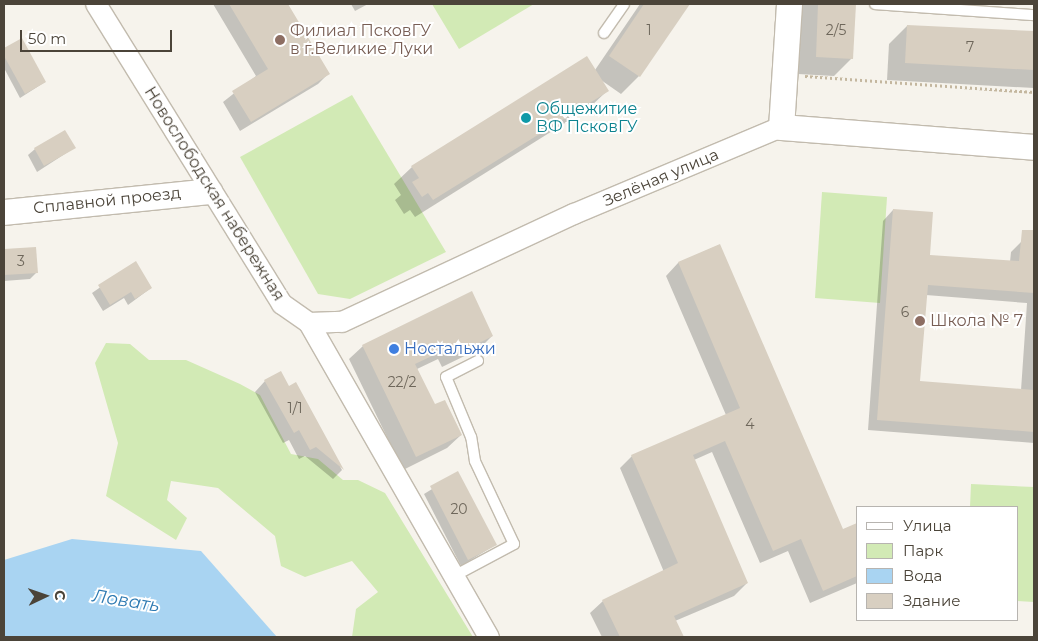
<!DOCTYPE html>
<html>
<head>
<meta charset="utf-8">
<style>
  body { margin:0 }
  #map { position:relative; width:1038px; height:641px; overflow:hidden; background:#f6f3ec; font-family:Montserrat,sans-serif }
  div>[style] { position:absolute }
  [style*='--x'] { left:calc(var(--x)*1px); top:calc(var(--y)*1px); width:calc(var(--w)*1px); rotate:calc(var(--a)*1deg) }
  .green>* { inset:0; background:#d2eab5 }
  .water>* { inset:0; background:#a9d4f2 }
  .shadow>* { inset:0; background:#0003 }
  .building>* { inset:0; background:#d8cfc1 }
  .path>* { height:3px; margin-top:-1.5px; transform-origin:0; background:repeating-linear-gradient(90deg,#c4b79f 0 2.5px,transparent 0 5px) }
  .roads { filter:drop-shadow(1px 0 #c2bbae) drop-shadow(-1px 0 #c2bbae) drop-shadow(0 1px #c2bbae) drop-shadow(0 -1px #c2bbae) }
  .service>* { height:10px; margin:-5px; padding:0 5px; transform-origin:5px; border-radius:5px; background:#fff }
  .minor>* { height:20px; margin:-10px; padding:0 10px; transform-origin:10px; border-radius:10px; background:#fff }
  .tertiary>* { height:25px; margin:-12.5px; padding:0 12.5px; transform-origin:12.5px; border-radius:12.5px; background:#fff }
  .dots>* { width:14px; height:14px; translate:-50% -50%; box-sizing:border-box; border:2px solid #fff; border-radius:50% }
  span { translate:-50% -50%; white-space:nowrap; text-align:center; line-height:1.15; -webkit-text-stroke:4px #fff; paint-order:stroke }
  .number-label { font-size:14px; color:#6e675b }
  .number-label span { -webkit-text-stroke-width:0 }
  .education-label { font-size:16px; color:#785e54 }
  .left { translate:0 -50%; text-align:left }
  .culture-label { font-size:16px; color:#0d838f }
  .street-label { font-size:16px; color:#4b4439 }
  .shop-label { font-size:16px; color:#366cbe }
  .water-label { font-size:18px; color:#2e7ab2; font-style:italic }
  .frame { position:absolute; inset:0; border:5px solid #4b4439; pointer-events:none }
  .legend { position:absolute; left:856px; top:506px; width:162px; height:115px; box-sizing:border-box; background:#fff; border:1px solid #b7b4b0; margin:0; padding:6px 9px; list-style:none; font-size:15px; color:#4b4439 }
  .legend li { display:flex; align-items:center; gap:10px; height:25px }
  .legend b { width:25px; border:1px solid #b7b4b0 }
  .north { position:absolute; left:20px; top:571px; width:50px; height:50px; -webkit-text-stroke:4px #fff; paint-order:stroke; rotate:87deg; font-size:14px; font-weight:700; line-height:20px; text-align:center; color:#4b4439 }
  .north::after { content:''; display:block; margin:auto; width:18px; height:22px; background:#4b4439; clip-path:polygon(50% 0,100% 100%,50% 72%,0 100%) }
  .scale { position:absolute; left:20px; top:30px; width:152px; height:22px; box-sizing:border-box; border:2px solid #4b4439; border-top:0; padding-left:6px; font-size:15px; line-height:18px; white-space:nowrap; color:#4b4439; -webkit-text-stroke:4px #fff; paint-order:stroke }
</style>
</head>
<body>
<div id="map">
  <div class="green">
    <i style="clip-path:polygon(432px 4px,534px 4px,459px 49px)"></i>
    <i style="clip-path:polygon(352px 95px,446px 252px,350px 299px,318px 294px,240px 157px)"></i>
    <i style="clip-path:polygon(822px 192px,887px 197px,880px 303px,815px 298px)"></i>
    <i style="clip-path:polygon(106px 343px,130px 344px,149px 360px,186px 360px,240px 384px,260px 395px,291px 454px,318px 459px,343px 480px,358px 480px,385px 493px,473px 637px,352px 637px,356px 609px,378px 592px,352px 561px,305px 577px,281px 566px,275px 536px,218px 488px,171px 481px,167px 500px,187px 518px,176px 540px,106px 496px,118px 443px,95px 363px)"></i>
    <i style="clip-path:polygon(971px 484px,1034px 487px,1034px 602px,1017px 601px,1017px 507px,970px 507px)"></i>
  </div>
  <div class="water">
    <i style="clip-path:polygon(72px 539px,201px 551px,277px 637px,4px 637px,4px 560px)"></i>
  </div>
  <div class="shadow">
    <i style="clip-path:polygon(213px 4px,286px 4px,328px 74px,318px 84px,240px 131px,223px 102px,256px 76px)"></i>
    <i style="clip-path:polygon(351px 4px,368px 4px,355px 11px)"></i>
    <i style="clip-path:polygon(640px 4px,688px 4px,639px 76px,621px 94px,601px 80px,607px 91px,589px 108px,415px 217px,410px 210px,404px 214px,395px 200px,401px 195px,394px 184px,412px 167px,595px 70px)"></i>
    <i style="clip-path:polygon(802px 4px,855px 4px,852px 58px,834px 76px,798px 74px)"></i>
    <i style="clip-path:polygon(907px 26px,1034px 33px,1034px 88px,887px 80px,889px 44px)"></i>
    <i style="clip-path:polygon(21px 40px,45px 82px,20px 98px,4px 68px,4px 50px)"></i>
    <i style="clip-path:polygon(74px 148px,37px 172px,28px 155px,35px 149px)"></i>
    <i style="clip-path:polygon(evenodd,893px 210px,928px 256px,1010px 262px,1011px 252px,1022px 241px,1034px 242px,1034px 443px,868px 430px,883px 221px,893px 210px,926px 295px,1027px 303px,1021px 390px,919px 383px,926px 295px)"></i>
    <i style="clip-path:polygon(719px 245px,842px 530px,857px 524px,857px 583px,810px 603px,788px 551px,760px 563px,712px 452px,694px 460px,747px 583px,734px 596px,675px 621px,683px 637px,602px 637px,590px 613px,603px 601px,664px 572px,620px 468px,632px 456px,726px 415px,666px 276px,678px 263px)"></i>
    <i style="clip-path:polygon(35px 248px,37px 272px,30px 279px,4px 281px,4px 250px)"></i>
    <i style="clip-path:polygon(135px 263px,151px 288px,128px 305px,124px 298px,103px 311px,92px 293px)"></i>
    <i style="clip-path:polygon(492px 336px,479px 349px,442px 367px,438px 359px,417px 369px,435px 406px,461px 435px,447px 448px,403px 470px,349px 359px,363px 346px)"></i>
    <i style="clip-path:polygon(265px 381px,289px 388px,296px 384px,342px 470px,333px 479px,305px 456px,299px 459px,289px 440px,283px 443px,255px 392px)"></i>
    <i style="clip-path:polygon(458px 473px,495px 545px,461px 566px,424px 494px)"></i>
  </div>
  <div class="building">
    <i style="clip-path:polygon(229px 4px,288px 4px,330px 74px,251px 122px,232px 91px,268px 69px)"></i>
    <i style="clip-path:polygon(644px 4px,690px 4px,640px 77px,609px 56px)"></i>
    <i style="clip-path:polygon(818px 4px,856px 4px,853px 59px,816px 57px)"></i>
    <i style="clip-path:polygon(907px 25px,1034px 31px,1034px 70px,905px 63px)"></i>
    <i style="clip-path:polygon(22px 38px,46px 82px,25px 94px,4px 56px,4px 48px)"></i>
    <i style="clip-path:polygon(587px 56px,609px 91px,433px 200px,428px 193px,422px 197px,412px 182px,419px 178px,411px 166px)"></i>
    <i style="clip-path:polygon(65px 130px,76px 148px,44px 166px,34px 148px)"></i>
    <i style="clip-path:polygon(893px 209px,933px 212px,930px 255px,1019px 261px,1022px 230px,1034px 230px,1034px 293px,928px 285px,920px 381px,1034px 390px,1034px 432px,877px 420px)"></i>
    <i style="clip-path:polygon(720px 244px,843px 529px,857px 523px,857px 576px,823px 591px,801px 539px,773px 551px,725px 441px,693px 455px,748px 583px,674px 616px,684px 637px,620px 637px,602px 600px,678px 563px,631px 455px,740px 408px,678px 262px)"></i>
    <i style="clip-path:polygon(36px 247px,38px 273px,4px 275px,4px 249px)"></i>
    <i style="clip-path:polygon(136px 261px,152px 288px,135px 299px,131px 292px,110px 305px,98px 285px)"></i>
    <i style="clip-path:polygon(472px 291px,493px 336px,455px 355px,451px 347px,415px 364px,435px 404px,445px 400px,462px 435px,416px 457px,362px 345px)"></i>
    <i style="clip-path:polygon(281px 371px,289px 386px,296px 382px,344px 470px,316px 447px,310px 450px,299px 430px,294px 433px,264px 380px)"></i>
    <i style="clip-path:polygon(458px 471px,497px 545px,468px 560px,430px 486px)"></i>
  </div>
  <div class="path">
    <i style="--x:805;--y:76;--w:230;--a:4"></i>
  </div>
  <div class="roads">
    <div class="service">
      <i style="--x:875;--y:4;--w:159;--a:4"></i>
      <i style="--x:604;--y:33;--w:35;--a:-55"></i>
      <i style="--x:454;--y:576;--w:68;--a:-28.1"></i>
      <i style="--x:514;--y:544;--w:92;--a:-115.2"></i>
      <i style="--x:475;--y:461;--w:24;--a:-99"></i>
      <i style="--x:471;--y:437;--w:65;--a:-112.6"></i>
      <i style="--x:446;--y:377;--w:36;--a:-27"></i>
    </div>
    <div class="minor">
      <i style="--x:96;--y:4;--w:353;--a:58.2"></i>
      <i style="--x:282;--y:304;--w:33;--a:35"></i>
      <i style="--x:309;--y:323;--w:362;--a:60.2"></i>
      <i style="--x:309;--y:323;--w:33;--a:-2"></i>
      <i style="--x:342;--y:322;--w:256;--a:-25"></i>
      <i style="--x:574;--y:214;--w:225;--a:-22.8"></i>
    </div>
    <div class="tertiary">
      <i style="--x:789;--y:4;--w:123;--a:93.7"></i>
      <i style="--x:781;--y:127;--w:254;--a:4.5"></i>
      <i style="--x:4;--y:212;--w:206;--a:-5.8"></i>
    </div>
  </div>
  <div class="dots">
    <i style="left:280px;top:40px;background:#8d6e63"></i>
    <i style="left:526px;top:118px;background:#0f9aa8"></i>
    <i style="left:920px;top:321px;background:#8d6e63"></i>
    <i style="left:394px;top:349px;background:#3f7fe0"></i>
  </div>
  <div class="number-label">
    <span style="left:649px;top:30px">1</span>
    <span style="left:836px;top:30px">2/5</span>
    <span style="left:970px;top:47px">7</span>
    <span style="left:21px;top:261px">3</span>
    <span style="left:905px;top:312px">6</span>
    <span style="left:402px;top:382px">22/2</span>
    <span style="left:295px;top:408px">1/1</span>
    <span style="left:750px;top:424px">4</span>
    <span style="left:459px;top:509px">20</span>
  </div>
  <div class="education-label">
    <span class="left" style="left:290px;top:40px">Филиал ПсковГУ<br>в г.Великие Луки</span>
    <span class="left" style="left:930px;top:321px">Школа № 7</span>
  </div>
  <div class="culture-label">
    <span class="left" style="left:536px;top:118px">Общежитие<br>ВФ ПсковГУ</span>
  </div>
  <div class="street-label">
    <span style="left:661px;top:178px;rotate:-23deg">Зелёная улица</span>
    <span style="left:214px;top:194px;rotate:58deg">Новослободская набережная</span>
    <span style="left:107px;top:201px;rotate:-6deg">Сплавной проезд</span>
  </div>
  <div class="shop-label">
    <span class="left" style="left:404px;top:349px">Ностальжи</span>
  </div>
  <div class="water-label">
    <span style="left:126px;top:601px;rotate:9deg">Ловать</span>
  </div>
  <div class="frame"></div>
  <ul class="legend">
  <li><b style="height:6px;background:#fff"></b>Улица</li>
  <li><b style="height:14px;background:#d2eab5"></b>Парк</li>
  <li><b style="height:14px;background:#a9d4f2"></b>Вода</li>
  <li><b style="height:14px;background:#d8cfc1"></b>Здание</li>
  </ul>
  <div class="north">С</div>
  <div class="scale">50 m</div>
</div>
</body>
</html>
